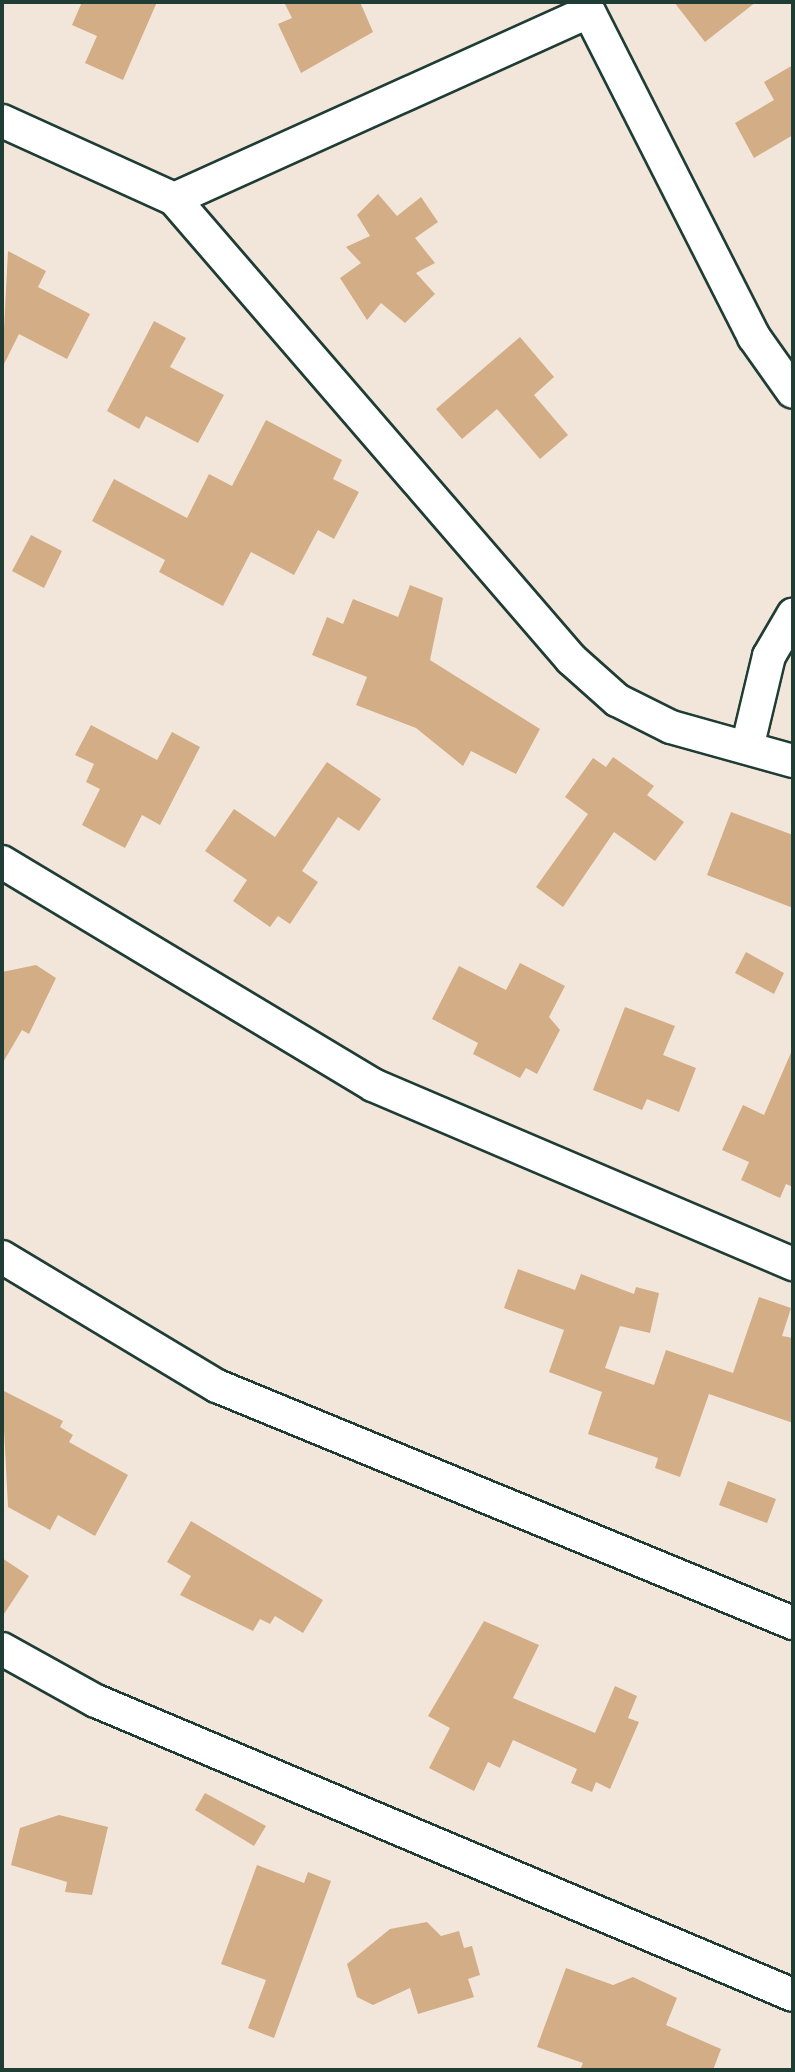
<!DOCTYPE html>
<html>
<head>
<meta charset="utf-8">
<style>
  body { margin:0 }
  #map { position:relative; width:795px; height:2072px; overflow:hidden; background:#f2e6da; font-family:"Playpen Sans",sans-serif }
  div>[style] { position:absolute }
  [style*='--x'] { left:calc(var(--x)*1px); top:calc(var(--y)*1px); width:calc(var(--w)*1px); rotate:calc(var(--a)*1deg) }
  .building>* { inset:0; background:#d3ad85 }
  .roads { filter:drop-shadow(2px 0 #1f3d34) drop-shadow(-2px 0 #1f3d34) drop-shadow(0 2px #1f3d34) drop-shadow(0 -2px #1f3d34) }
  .minor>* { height:32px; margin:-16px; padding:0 16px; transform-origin:16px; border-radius:16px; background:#fff }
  span { translate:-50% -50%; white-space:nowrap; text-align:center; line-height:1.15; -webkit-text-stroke:7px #fff; paint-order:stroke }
  .frame { position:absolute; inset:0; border:4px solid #1f3d34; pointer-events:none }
</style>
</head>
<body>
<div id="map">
  <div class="building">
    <i style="clip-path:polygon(82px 2px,157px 2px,123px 80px,85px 63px,97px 36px,72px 25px)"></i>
    <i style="clip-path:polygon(284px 2px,360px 2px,373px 32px,301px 73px,278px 24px,292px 18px)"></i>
    <i style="clip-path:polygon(674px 2px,756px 2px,705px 42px)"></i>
    <i style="clip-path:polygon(793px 65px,793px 135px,754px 158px,735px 123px,774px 100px,764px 82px)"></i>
    <i style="clip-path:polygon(378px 194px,397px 216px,421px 197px,438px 222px,415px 238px,435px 263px,416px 273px,435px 294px,405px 323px,381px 303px,367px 320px,340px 278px,361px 263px,346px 247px,370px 236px,357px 215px)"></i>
    <i style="clip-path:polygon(8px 251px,46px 271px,38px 287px,90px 314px,67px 359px,19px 334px,2px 368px)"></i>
    <i style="clip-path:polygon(154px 321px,186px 338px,170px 367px,224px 395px,198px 443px,146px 416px,139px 429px,107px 411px)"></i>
    <i style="clip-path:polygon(520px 337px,554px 377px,534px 395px,568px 435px,540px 459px,497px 409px,462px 439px,436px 409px)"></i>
    <i style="clip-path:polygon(266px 420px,342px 460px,333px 479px,359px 492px,334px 539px,318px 530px,294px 575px,251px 552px,223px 606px,159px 572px,165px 560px,92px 521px,114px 479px,187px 518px,209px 474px,232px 486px)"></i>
    <i style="clip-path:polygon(31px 535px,62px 551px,44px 588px,12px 571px)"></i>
    <i style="clip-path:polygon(410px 585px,443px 598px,430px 660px,540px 729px,516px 774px,471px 751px,463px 766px,416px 728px,356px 705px,367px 677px,312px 655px,327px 617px,343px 624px,353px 599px,398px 617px)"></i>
    <i style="clip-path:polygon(91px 725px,157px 760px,172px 732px,200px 747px,160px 825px,142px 815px,125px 848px,82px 825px,100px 789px,86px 782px,94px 764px,75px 755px)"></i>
    <i style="clip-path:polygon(613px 757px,654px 786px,647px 795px,684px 822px,655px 861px,614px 832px,563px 907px,536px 887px,588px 814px,565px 797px,593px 758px,606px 767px)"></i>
    <i style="clip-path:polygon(327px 762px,381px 799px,359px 831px,338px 817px,302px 871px,318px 882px,290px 924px,278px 916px,270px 927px,233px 901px,247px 880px,205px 851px,234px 809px,275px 837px)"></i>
    <i style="clip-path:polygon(731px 812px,793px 835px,793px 908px,707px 875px)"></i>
    <i style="clip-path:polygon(746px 952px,784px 973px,774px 994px,735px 973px)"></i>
    <i style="clip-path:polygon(520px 963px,565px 986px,549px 1017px,560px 1030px,537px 1074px,526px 1068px,520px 1078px,473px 1054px,478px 1043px,432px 1019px,459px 966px,506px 990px)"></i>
    <i style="clip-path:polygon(36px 965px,56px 978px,29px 1034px,22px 1030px,2px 1064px,2px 972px)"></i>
    <i style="clip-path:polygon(625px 1007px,675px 1026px,663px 1055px,696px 1068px,679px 1112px,647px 1099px,642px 1110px,593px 1090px)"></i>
    <i style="clip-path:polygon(793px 1048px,793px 1187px,786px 1184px,780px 1198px,741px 1180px,749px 1162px,722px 1150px,743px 1105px,764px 1115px)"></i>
    <i style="clip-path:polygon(518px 1269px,575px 1290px,581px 1274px,634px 1294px,636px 1287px,659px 1293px,650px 1333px,620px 1326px,605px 1368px,654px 1385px,666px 1350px,733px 1373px,759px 1297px,791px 1308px,782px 1336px,793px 1338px,793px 1423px,709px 1394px,680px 1477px,655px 1468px,658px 1458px,588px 1434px,602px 1392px,549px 1372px,564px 1330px,504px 1308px)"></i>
    <i style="clip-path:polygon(2px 1390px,63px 1421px,60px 1427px,73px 1435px,69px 1442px,128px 1475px,95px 1536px,58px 1515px,50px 1530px,8px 1507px)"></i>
    <i style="clip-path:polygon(728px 1481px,776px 1499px,767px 1523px,719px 1505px)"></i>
    <i style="clip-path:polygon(191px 1521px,323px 1600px,303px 1633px,275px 1616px,270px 1624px,260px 1619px,253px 1631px,180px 1595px,191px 1576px,167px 1562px)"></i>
    <i style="clip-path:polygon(2px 1558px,29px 1576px,2px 1617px)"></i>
    <i style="clip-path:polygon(484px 1621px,539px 1645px,513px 1698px,595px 1733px,615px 1686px,637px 1696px,628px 1718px,639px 1722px,610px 1789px,596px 1782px,592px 1792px,571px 1783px,577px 1769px,513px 1740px,500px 1768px,488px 1762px,474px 1791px,429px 1768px,450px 1728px,428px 1716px)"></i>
    <i style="clip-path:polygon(205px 1793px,266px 1826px,254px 1846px,195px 1810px)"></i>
    <i style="clip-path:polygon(59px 1815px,108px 1827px,92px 1895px,65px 1892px,67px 1882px,11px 1865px,20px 1828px)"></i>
    <i style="clip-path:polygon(257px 1865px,304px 1883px,308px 1872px,331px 1881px,274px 2038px,248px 2028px,266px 1980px,221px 1964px)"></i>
    <i style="clip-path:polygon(427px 1922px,441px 1936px,459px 1931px,464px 1948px,472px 1946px,480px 1975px,468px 1979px,474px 1997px,418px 2014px,410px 1988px,373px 2005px,357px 1997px,347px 1964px,390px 1929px)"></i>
    <i style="clip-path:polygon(566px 1968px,613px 1985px,633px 1977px,677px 1998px,666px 2025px,721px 2049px,713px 2070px,580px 2070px,583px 2063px,537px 2047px)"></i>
  </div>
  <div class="roads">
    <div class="minor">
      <i style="--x:584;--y:2;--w:376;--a:63.1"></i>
      <i style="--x:754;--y:337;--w:67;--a:54.7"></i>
      <i style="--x:2;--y:121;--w:189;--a:24.4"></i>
      <i style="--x:174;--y:199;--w:608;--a:49.2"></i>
      <i style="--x:571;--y:659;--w:62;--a:41.7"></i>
      <i style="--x:617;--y:700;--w:60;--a:26.6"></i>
      <i style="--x:671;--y:727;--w:127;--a:15.6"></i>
      <i style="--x:174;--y:199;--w:455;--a:-24.3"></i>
      <i style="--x:748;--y:744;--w:90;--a:-76.6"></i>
      <i style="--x:769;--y:656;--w:48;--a:-59.7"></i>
      <i style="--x:2;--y:862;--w:433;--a:31"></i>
      <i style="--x:373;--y:1085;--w:457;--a:23.1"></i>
      <i style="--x:2;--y:1257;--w:251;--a:31"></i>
      <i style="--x:217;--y:1386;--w:623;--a:22.37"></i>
      <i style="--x:2;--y:1649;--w:107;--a:29"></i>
      <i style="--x:96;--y:1701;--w:756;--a:22.87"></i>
    </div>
  </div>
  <div class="frame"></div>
</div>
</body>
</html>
